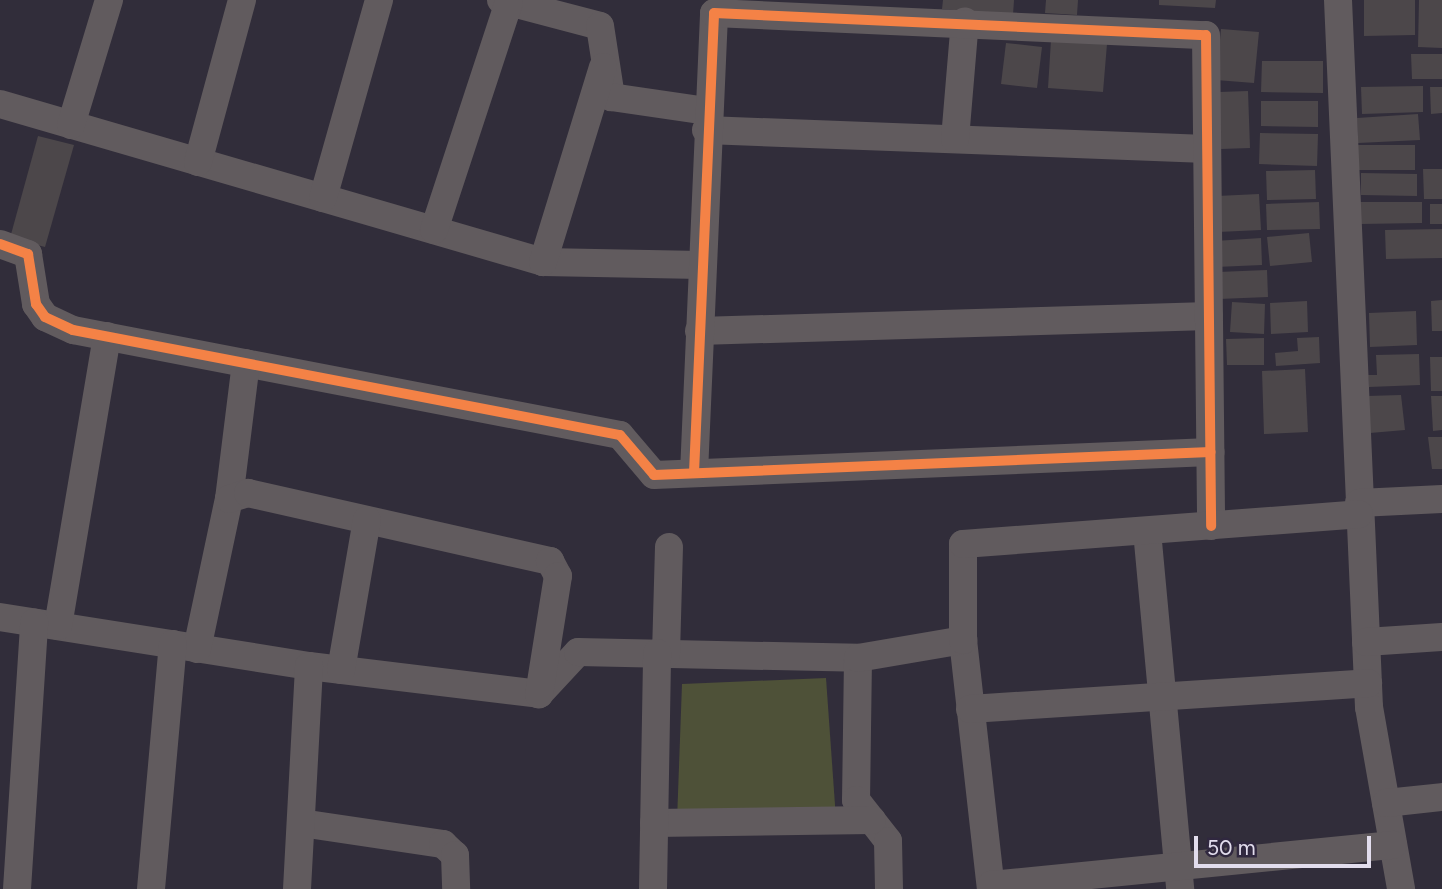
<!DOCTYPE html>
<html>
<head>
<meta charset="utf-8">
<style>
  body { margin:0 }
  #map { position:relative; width:1442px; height:889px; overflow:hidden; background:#312d3a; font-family:Figtree,sans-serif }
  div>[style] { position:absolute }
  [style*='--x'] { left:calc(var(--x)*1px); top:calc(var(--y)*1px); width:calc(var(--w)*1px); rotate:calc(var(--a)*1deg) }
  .green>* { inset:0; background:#4e5138 }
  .building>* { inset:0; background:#4c474a }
  .minor>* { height:28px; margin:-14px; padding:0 14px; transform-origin:14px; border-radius:14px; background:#615b5e }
  .cycleway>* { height:10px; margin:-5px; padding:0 5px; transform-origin:5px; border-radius:5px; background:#f48246 }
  span { translate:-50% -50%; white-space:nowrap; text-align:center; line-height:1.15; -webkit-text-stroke:7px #30283f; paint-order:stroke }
  .scale { position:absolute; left:1194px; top:836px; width:177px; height:32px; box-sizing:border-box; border:4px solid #e2dded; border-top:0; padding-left:9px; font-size:21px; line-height:24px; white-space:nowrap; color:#e2dded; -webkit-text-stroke:5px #30283f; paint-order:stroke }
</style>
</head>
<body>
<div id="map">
  <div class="green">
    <i style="clip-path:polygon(826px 678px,836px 819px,677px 821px,682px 684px)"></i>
  </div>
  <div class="building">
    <i style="clip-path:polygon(943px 0,1014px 0,1013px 15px,942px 9px)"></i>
    <i style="clip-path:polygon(1046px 0,1078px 0,1077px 15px,1045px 13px)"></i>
    <i style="clip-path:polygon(1159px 0,1216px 0,1215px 8px,1159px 5px)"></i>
    <i style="clip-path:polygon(1364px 0,1415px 0,1415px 35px,1364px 36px)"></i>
    <i style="clip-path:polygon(1419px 0,1442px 0,1442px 48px,1418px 47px)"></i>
    <i style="clip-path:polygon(1221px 29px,1259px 32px,1254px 83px,1216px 80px)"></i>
    <i style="clip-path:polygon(1051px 40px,1107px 44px,1103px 92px,1048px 88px)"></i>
    <i style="clip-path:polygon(1006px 43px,1042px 47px,1037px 88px,1001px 84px)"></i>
    <i style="clip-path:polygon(1411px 54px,1442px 54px,1442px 79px,1412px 79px)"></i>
    <i style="clip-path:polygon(1262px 61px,1323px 61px,1323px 93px,1261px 92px)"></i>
    <i style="clip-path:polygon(1423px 86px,1423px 112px,1362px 114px,1361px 87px)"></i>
    <i style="clip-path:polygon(1430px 87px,1442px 87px,1442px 113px,1431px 114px)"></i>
    <i style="clip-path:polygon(1248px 91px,1250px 148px,1221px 149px,1219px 92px)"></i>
    <i style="clip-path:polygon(1261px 101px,1318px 101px,1318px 127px,1261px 126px)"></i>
    <i style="clip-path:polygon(1418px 114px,1420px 140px,1358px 143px,1357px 118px)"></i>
    <i style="clip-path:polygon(1260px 133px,1318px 134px,1317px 166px,1259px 164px)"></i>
    <i style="clip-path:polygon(38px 136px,74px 145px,45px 247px,10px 238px)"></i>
    <i style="clip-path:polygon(1353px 145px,1415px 145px,1415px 170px,1353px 170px)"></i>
    <i style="clip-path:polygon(1423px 169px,1442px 169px,1442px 199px,1424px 199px)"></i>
    <i style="clip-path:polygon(1315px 170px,1316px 199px,1267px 200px,1266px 171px)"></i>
    <i style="clip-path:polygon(1361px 173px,1417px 174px,1417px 196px,1361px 195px)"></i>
    <i style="clip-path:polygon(1259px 194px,1261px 230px,1218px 232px,1217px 196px)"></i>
    <i style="clip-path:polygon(1319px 202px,1320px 229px,1267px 230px,1266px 204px)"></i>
    <i style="clip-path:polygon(1360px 202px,1422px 202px,1422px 223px,1360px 224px)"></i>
    <i style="clip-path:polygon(1430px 204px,1442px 204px,1442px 224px,1430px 224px)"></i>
    <i style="clip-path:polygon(1442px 229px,1442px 258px,1386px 259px,1385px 230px)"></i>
    <i style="clip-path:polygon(1309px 233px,1312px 262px,1270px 266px,1267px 237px)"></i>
    <i style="clip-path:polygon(1261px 238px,1262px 265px,1216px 267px,1215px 241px)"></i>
    <i style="clip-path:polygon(1267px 270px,1268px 297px,1219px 299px,1218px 272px)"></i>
    <i style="clip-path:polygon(1442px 300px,1442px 331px,1432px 331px,1431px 301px)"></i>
    <i style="clip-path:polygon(1307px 301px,1308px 332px,1271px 334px,1270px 303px)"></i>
    <i style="clip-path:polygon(1232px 302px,1265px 304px,1264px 334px,1230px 332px)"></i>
    <i style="clip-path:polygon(1416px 311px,1417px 345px,1370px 347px,1369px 313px)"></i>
    <i style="clip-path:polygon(1319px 337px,1320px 363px,1276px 366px,1275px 353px,1298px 351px,1297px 338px)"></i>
    <i style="clip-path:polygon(1264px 338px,1264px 365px,1227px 365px,1226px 339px)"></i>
    <i style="clip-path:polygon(1419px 354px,1420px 385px,1369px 387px,1368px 375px,1377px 375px,1376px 355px)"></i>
    <i style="clip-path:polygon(1430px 357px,1442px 357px,1442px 391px,1431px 391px)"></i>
    <i style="clip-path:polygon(1305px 369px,1308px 432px,1264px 434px,1262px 371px)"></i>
    <i style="clip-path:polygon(1401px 395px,1405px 430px,1370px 433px,1367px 396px)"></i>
    <i style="clip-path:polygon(1431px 396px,1442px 396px,1442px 430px,1433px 431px)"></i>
    <i style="clip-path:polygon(1428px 437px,1442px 437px,1442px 469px,1432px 469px)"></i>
  </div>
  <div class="minor">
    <i style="--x:501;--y:0;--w:102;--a:14.7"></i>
    <i style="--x:600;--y:26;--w:72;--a:81.2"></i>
    <i style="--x:611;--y:97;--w:97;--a:8.3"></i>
    <i style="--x:1338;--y:0;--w:708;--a:87.49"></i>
    <i style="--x:1369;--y:707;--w:185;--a:80"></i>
    <i style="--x:0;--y:104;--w:566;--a:16.22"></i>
    <i style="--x:543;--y:262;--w:158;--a:1.1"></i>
    <i style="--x:71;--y:125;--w:131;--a:-73.1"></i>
    <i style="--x:706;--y:130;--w:501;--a:2.17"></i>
    <i style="--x:955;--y:139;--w:118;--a:-85.2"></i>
    <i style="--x:198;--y:162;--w:168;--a:-74.8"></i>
    <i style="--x:323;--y:198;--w:206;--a:-74.2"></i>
    <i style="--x:434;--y:230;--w:240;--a:-71.8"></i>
    <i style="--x:0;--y:244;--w:30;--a:20"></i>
    <i style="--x:28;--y:254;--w:51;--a:80.9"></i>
    <i style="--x:36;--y:304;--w:16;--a:55"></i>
    <i style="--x:45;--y:317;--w:31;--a:25"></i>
    <i style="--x:73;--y:330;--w:557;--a:10.87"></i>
    <i style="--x:620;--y:435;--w:52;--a:49.6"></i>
    <i style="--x:654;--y:475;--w:557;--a:-2.36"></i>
    <i style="--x:543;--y:262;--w:204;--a:-72.9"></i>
    <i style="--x:699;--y:331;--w:510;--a:-1.68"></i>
    <i style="--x:694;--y:473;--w:460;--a:-87.5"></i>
    <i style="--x:714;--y:13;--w:492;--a:2.6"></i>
    <i style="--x:1206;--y:35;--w:491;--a:89.4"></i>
    <i style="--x:229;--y:499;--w:137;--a:-82.9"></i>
    <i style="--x:1359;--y:503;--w:83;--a:-2.8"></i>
    <i style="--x:1147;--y:531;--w:360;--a:84.7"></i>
    <i style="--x:0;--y:617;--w:313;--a:9"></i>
    <i style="--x:309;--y:666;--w:232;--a:6.9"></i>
    <i style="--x:539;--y:694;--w:57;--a:-47.1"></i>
    <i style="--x:578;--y:652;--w:280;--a:1.2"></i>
    <i style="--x:858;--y:658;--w:142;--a:90.8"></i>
    <i style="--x:856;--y:800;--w:52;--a:52"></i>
    <i style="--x:888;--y:841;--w:48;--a:88.8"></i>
    <i style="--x:58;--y:626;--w:294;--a:-80.4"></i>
    <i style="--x:963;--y:640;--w:251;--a:83.6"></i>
    <i style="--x:1366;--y:642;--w:76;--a:-3.8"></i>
    <i style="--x:197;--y:649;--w:153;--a:-78"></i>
    <i style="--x:229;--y:499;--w:20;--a:-18"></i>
    <i style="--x:248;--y:493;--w:310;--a:12.7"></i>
    <i style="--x:550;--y:561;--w:17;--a:62"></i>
    <i style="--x:558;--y:576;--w:120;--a:99.1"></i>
    <i style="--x:666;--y:654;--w:107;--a:-88.4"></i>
    <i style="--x:858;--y:658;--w:107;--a:-9.7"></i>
    <i style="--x:963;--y:640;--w:96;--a:-90"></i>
    <i style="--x:963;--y:544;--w:397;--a:-4.3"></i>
    <i style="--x:341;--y:670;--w:152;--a:-80.2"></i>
    <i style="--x:970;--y:709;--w:399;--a:-3.7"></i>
    <i style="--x:1386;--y:803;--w:56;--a:-6.1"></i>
    <i style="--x:301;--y:823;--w:144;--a:8.4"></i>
    <i style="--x:443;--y:844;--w:16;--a:43"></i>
    <i style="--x:455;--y:855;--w:34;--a:88"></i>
    <i style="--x:654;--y:823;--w:218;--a:-0.8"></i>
    <i style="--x:991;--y:885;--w:404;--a:-5.7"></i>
    <i style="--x:17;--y:889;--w:267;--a:-86.3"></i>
    <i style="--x:151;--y:889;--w:246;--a:-84.9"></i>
    <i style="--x:297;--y:889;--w:223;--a:-86.9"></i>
    <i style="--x:653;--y:889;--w:236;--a:-89"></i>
  </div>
  <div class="cycleway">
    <i style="--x:0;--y:244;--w:30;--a:20"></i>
    <i style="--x:28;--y:254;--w:51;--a:80.9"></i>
    <i style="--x:36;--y:304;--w:16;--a:55"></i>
    <i style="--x:45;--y:317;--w:31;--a:25"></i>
    <i style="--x:73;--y:330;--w:557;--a:10.87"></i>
    <i style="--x:620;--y:435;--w:52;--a:49.6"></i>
    <i style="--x:654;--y:475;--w:557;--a:-2.36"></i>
    <i style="--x:694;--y:473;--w:460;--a:-87.5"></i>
    <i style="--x:714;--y:13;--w:492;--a:2.6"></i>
    <i style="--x:1206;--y:35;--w:491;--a:89.4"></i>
  </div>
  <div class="scale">50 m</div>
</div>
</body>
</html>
